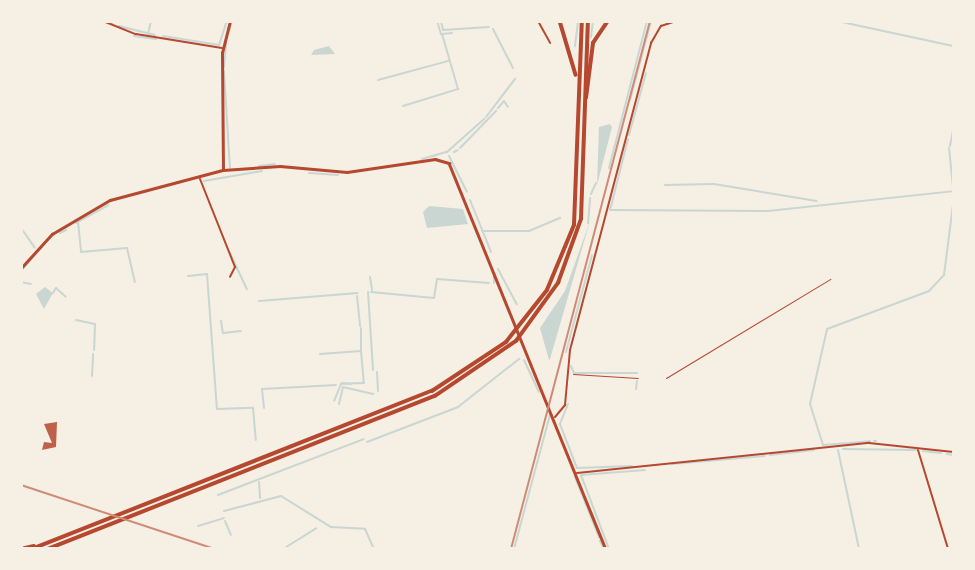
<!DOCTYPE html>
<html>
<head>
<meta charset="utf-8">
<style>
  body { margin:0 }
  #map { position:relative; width:975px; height:570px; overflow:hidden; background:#f6efe4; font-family:Figtree,sans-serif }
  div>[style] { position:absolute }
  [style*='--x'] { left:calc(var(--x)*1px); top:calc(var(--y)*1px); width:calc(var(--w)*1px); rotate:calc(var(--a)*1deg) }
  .water>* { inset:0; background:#c9d6d2 }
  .stream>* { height:2px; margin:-1px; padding:0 1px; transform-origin:1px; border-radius:1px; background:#c9d6d2 }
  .building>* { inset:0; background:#bf614a }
  .path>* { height:1px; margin:-0.5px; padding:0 0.5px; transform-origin:0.5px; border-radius:0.5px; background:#b5482f }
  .minor>* { height:2px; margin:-1px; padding:0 1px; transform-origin:1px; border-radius:1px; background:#b5482f }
  .tertiary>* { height:2.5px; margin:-1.25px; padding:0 1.25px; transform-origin:1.25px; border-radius:1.25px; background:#b5482f }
  .trunk>* { height:3.5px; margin:-1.75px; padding:0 1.75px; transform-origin:1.75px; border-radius:1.75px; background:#b5482f }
  .rail>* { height:2px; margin:-1px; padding:0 1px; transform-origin:1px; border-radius:1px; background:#cf8b77 }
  span { translate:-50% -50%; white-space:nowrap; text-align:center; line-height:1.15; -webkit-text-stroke:6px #f6efe4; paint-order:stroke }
  .frame { position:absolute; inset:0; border:23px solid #f6efe4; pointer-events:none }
</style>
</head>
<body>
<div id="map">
  <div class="water">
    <i style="clip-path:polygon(329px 46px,335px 54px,311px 55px,314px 50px)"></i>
    <i style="clip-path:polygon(610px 124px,612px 127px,597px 185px,599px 127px)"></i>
    <i style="clip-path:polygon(429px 206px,463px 209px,468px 224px,427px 228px,423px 212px)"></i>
    <i style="clip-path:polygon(590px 221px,550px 359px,549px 360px,540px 328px,565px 291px)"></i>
    <i style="clip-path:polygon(45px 287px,53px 293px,44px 309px,36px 294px)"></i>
  </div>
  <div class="stream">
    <i style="--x:107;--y:21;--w:6;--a:18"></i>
    <i style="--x:437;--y:21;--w:14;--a:73"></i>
    <i style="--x:441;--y:21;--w:9;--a:77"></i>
    <i style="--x:443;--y:30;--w:46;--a:-3.7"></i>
    <i style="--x:837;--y:21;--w:120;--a:12.1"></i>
    <i style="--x:119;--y:26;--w:37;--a:14"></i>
    <i style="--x:493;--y:29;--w:44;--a:62.9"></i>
    <i style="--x:229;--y:31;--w:10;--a:-73"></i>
    <i style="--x:148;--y:34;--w:13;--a:-77"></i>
    <i style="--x:134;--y:36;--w:22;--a:8"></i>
    <i style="--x:163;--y:36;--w:57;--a:9.1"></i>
    <i style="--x:219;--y:45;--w:25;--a:-72"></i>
    <i style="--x:591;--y:37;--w:16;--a:-83"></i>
    <i style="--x:575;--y:46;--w:25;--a:-83"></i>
    <i style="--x:224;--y:67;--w:24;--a:-85"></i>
    <i style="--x:224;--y:71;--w:97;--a:86.5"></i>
    <i style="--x:378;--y:80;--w:73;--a:-15.2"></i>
    <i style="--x:630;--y:100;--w:82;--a:-75.1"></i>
    <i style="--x:403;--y:106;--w:58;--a:-17.2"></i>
    <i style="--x:458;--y:89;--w:57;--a:-106.2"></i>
    <i style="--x:442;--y:34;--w:10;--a:-6"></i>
    <i style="--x:498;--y:108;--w:9;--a:-49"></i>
    <i style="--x:504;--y:101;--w:7;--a:56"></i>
    <i style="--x:486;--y:117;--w:48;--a:-52.7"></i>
    <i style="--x:629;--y:135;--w:64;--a:-74.7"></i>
    <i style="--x:628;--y:139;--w:73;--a:104.2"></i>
    <i style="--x:610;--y:210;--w:158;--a:0.4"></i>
    <i style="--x:768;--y:211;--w:187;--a:-6.1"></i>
    <i style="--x:950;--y:146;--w:20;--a:-79"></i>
    <i style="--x:460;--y:148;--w:52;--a:-45.8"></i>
    <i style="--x:454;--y:152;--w:4;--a:-27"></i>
    <i style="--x:449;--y:156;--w:40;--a:63.4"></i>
    <i style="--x:422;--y:159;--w:26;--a:-16"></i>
    <i style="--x:447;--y:152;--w:50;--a:-41.7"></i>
    <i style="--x:259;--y:166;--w:16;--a:-7"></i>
    <i style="--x:609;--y:168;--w:152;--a:-75.5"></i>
    <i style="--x:309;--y:173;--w:29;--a:4"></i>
    <i style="--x:204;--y:181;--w:59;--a:-9.8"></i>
    <i style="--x:665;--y:185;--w:49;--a:-1.2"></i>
    <i style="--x:714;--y:184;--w:104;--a:9.4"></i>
    <i style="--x:591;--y:194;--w:12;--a:-66"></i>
    <i style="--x:470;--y:200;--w:56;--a:68"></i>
    <i style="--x:78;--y:222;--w:30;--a:84"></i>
    <i style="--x:81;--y:252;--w:46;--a:-5"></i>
    <i style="--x:127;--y:248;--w:35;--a:77"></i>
    <i style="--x:76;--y:223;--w:37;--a:-29"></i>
    <i style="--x:588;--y:223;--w:25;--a:-85"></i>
    <i style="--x:21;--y:228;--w:24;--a:55"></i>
    <i style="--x:482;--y:231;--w:47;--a:0"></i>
    <i style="--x:529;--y:231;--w:34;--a:-23"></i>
    <i style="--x:60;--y:233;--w:7;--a:-27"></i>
    <i style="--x:230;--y:253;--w:40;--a:65"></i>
    <i style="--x:498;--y:269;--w:40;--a:62"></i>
    <i style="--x:21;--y:271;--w:32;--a:-49"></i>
    <i style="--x:188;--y:276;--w:19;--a:-6"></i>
    <i style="--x:207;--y:274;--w:135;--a:85.8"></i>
    <i style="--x:217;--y:409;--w:36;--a:-2"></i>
    <i style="--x:253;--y:408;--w:32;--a:85"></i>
    <i style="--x:370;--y:277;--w:13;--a:81"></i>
    <i style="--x:494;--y:277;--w:6;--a:90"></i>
    <i style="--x:21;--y:282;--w:10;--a:11"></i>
    <i style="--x:368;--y:292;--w:78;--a:86.3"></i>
    <i style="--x:371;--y:292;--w:63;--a:5.4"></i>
    <i style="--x:434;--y:298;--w:19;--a:-81"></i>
    <i style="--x:437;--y:279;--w:52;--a:4.4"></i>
    <i style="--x:53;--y:293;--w:6;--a:-59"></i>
    <i style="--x:56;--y:288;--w:13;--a:42"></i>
    <i style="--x:357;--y:296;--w:30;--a:84"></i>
    <i style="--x:259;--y:301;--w:99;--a:-4.6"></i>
    <i style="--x:76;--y:320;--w:19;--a:12"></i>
    <i style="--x:95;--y:324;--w:26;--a:92"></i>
    <i style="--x:221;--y:321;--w:12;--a:81"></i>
    <i style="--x:223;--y:333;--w:18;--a:-6"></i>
    <i style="--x:361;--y:328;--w:22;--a:90"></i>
    <i style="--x:566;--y:352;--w:100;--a:-75"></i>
    <i style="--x:320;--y:354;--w:41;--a:-4.2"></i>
    <i style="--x:361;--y:351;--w:32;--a:85"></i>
    <i style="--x:364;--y:383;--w:23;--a:178"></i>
    <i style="--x:341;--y:384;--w:18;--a:112"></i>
    <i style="--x:524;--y:360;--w:35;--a:65"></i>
    <i style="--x:571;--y:366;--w:8;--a:67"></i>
    <i style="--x:574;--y:373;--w:63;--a:0"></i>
    <i style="--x:377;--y:372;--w:19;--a:87"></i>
    <i style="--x:92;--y:376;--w:22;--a:-87"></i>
    <i style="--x:342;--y:383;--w:9;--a:6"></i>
    <i style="--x:636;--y:389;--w:8;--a:-83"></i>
    <i style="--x:339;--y:404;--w:17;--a:-77"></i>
    <i style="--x:343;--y:387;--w:31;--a:13"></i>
    <i style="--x:568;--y:404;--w:22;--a:112"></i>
    <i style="--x:560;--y:424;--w:47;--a:68.9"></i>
    <i style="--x:577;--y:468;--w:55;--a:-2.1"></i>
    <i style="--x:264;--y:408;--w:19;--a:-96"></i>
    <i style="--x:262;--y:389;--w:74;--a:-3.1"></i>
    <i style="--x:874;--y:441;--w:2;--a:0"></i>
    <i style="--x:367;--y:442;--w:97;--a:-21"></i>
    <i style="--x:458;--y:407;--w:78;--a:-38.2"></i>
    <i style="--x:837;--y:444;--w:14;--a:176"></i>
    <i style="--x:823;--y:445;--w:43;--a:-107.6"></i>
    <i style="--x:810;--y:404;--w:77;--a:-77.2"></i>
    <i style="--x:827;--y:329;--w:109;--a:-20.4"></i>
    <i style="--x:929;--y:291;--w:22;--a:-47"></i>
    <i style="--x:944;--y:275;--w:79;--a:-82.7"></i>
    <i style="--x:954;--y:197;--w:49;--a:-95.8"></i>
    <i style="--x:837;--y:444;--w:33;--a:-5"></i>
    <i style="--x:843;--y:449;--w:73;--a:0.8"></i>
    <i style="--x:838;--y:450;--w:101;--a:78"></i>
    <i style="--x:923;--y:451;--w:18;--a:6"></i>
    <i style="--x:947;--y:454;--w:7;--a:8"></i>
    <i style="--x:770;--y:455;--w:44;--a:-6.5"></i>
    <i style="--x:672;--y:464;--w:93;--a:-4.9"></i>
    <i style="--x:575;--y:477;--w:65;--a:68.2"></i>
    <i style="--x:259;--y:482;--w:16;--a:86"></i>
    <i style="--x:218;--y:495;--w:156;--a:-21"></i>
    <i style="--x:224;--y:511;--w:59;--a:-14.7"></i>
    <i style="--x:281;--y:496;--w:59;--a:31.8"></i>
    <i style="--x:331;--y:527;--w:34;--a:3"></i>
    <i style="--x:365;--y:529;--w:22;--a:66"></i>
    <i style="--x:225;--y:521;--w:15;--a:67"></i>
    <i style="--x:198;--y:526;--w:27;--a:-17"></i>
    <i style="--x:600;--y:541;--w:9;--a:63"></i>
    <i style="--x:90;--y:549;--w:1;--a:0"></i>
    <i style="--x:283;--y:549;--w:39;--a:-32"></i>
    <i style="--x:514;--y:549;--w:139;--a:-75"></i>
    <i style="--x:609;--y:549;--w:79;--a:-110.7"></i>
    <i style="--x:581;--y:475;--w:64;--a:-4.5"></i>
  </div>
  <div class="building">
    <i style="clip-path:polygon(57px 422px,56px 447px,42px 450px,44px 442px,52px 443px,44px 424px)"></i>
  </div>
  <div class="path">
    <i style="--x:573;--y:374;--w:65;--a:3.5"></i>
    <i style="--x:666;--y:378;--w:192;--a:-31.1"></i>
  </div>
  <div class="minor">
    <i style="--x:103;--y:21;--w:35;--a:22"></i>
    <i style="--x:136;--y:34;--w:87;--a:9.2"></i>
    <i style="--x:538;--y:21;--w:25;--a:61"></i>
    <i style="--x:200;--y:179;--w:95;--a:68.3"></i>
    <i style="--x:235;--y:267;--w:11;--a:117"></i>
    <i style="--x:555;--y:417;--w:16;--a:-50"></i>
    <i style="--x:565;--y:405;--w:55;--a:-84.8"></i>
    <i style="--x:570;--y:350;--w:318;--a:-75.2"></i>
    <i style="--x:651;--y:43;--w:20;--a:-60"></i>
    <i style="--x:661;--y:26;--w:16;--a:-18"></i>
    <i style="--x:918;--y:450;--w:103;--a:73.1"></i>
    <i style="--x:577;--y:473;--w:294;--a:-5.9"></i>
    <i style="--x:869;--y:443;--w:85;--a:6"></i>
  </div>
  <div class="tertiary">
    <i style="--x:223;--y:170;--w:57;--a:-4"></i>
    <i style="--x:280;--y:166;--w:67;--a:5.1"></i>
    <i style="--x:347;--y:172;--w:89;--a:-8.4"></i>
    <i style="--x:435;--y:159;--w:15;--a:16"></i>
    <i style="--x:449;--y:163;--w:417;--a:67.9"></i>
    <i style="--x:223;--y:170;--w:117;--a:-90.5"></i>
    <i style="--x:222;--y:53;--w:33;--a:-76"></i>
    <i style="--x:21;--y:268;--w:46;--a:-47.6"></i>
    <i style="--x:52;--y:234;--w:67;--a:-30.4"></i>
    <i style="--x:110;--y:200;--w:117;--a:-14.9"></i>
  </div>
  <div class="trunk">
    <i style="--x:560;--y:21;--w:56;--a:73.5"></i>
    <i style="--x:586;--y:98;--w:55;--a:-82.7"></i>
    <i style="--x:593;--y:43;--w:27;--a:-56"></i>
    <i style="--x:21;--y:549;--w:13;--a:-13"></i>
    <i style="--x:32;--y:549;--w:430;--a:-21.6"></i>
    <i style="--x:432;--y:391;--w:89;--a:-33.5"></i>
    <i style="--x:506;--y:342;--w:66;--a:-51.7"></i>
    <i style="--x:547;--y:290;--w:70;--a:-67.4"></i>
    <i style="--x:574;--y:225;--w:204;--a:-87.8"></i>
    <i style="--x:48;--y:549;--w:416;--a:-21.6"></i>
    <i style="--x:435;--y:396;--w:98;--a:-34.2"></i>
    <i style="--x:516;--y:341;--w:72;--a:-54.1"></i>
    <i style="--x:558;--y:283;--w:68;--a:-70.2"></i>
    <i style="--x:581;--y:219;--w:198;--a:-88"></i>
  </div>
  <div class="rail">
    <i style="--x:21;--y:485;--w:204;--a:18.3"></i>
    <i style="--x:511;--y:549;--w:546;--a:-75.25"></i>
  </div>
  <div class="frame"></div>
</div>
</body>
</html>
